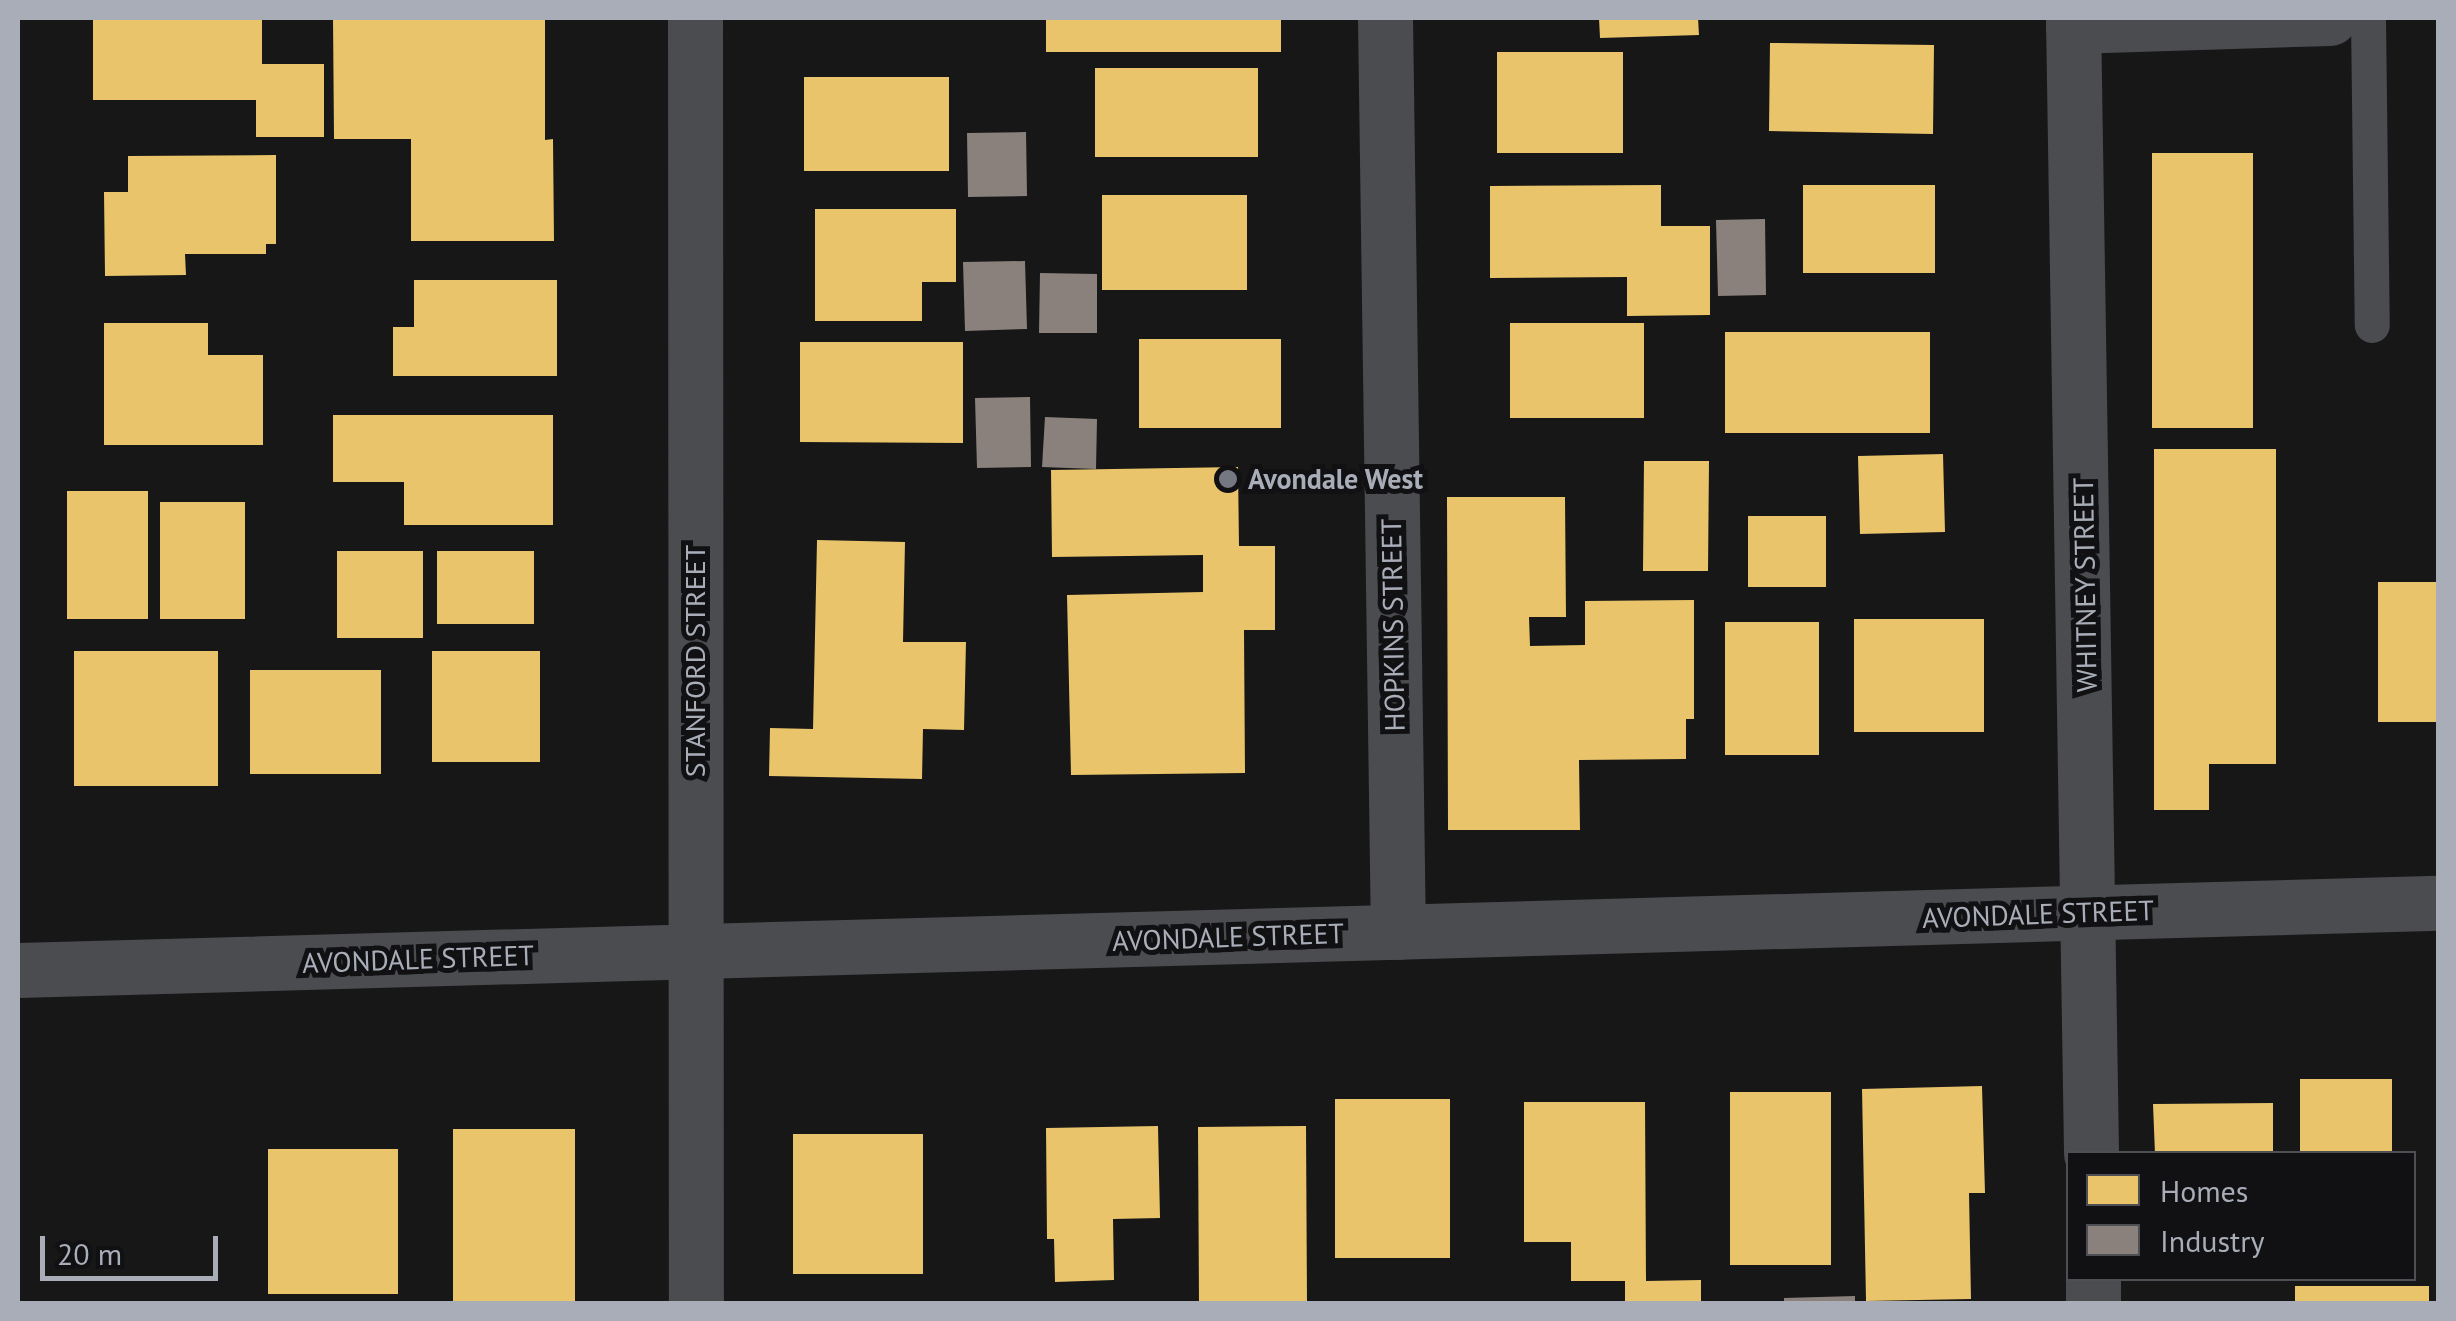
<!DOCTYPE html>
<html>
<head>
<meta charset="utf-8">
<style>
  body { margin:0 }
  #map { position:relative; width:2456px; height:1321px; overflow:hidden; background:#171717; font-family:"PT Sans",sans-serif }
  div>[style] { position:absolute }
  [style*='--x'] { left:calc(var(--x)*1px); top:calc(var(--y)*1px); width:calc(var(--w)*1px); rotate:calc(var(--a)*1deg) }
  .homes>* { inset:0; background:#e9c46a }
  .industry>* { inset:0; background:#8a817c }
  .lane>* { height:35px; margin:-17.5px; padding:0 17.5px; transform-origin:17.5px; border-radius:17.5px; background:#4b4c50 }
  .street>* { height:55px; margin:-27.5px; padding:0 27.5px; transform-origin:27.5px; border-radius:27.5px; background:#4b4c50 }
  .dots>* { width:28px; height:28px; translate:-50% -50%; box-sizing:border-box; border:5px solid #111113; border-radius:50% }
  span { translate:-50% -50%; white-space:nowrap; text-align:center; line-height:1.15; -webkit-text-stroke:10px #111113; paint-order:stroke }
  .poi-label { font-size:28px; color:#a8adb8; font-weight:700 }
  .left { translate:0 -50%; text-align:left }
  .street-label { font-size:28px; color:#a8adb8 }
  .frame { position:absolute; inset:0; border:20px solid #a8adb8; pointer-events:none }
  .legend { position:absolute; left:2066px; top:1151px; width:350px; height:130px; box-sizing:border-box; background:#111113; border:2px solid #4d4f55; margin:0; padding:12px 18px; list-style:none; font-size:30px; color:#a8adb8 }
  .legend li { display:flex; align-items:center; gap:20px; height:50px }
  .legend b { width:50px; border:2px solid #4d4f55 }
  .scale { position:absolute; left:40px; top:1236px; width:178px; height:45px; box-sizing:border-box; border:5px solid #a8adb8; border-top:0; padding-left:12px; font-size:30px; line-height:35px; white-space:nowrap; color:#a8adb8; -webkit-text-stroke:8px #111113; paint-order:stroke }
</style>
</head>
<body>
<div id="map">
  <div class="homes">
    <i style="clip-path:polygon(93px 18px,262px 18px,262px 64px,324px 64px,324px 137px,256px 137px,256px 100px,93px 100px)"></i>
    <i style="clip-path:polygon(333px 18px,545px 18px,545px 140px,553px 139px,554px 241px,411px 241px,411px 139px,334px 139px)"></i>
    <i style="clip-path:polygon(1046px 18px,1281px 18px,1281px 52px,1046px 52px)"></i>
    <i style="clip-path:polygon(1599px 18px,1698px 18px,1699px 35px,1600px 38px)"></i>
    <i style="clip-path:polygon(1770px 43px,1934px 45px,1933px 134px,1769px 131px)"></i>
    <i style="clip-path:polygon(1497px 52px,1623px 52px,1623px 153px,1497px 153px)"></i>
    <i style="clip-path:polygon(1095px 68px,1258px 68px,1258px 157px,1095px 157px)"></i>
    <i style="clip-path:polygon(804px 77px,949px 77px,949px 171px,804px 171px)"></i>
    <i style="clip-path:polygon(2152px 153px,2253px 153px,2253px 428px,2152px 428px)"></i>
    <i style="clip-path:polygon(276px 155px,276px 244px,266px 244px,266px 254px,185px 254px,186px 275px,105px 276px,104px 192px,128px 192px,128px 156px)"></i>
    <i style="clip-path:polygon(1661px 185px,1661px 226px,1710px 226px,1710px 315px,1627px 316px,1627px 277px,1490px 278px,1490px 186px)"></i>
    <i style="clip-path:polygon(1803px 185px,1935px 185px,1935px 273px,1803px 273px)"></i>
    <i style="clip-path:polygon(1102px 195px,1247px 195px,1247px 290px,1102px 290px)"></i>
    <i style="clip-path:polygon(815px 209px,956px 209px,956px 282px,922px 282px,922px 321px,815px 321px)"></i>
    <i style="clip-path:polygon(414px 280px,557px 280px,557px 376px,393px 376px,393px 327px,414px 327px)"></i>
    <i style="clip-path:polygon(104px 323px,208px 323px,208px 355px,263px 355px,263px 445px,104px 445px)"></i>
    <i style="clip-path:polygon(1510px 323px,1644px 323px,1644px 418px,1510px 418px)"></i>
    <i style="clip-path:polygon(1725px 332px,1930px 332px,1930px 433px,1725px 433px)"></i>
    <i style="clip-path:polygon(1139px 339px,1281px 339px,1281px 428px,1139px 428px)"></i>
    <i style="clip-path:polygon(800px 342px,963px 342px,963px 443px,800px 442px)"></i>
    <i style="clip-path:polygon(333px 415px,553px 415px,553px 525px,404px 525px,404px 482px,333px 482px)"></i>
    <i style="clip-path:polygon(2154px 449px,2276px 449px,2276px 764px,2209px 764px,2209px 810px,2154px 810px)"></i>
    <i style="clip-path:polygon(1943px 454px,1945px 532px,1860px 534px,1858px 456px)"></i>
    <i style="clip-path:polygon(1644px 461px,1709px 461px,1708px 571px,1643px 571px)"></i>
    <i style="clip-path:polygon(1238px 467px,1239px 546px,1275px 546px,1275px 630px,1244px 630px,1245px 773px,1071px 775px,1067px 595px,1203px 592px,1203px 555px,1052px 557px,1051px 470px)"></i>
    <i style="clip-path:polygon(67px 491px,148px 491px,148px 619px,67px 619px)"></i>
    <i style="clip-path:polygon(1447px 497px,1565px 497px,1566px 617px,1529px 617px,1530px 646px,1585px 645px,1585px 601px,1694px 600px,1694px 719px,1686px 719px,1686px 759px,1579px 760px,1580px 830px,1448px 830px)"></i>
    <i style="clip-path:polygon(160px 502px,245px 502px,245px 619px,160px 619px)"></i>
    <i style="clip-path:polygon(1748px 516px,1826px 516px,1826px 587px,1748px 587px)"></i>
    <i style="clip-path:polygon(817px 540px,905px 542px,903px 642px,966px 642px,964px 730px,923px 729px,922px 779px,769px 776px,770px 728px,813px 729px)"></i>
    <i style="clip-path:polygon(337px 551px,423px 551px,423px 638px,337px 638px)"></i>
    <i style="clip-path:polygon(437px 551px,534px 551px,534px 624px,437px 624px)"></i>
    <i style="clip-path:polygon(2378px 582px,2438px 582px,2438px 722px,2378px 722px)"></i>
    <i style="clip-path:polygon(1854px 619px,1984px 619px,1984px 732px,1854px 732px)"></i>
    <i style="clip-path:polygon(1725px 622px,1819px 622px,1819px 755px,1725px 755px)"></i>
    <i style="clip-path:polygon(74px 651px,218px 651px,218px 786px,74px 786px)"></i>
    <i style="clip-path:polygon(432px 651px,540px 651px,540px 762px,432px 762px)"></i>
    <i style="clip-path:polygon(250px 670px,381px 670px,381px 774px,250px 774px)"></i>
    <i style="clip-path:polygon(2300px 1079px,2392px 1079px,2392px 1154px,2300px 1154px)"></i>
    <i style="clip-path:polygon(1982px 1086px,1985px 1193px,1969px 1193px,1971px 1299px,1866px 1301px,1862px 1089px)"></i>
    <i style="clip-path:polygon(1730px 1092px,1831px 1092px,1831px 1265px,1730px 1265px)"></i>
    <i style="clip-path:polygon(1335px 1099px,1450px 1099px,1450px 1258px,1335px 1258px)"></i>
    <i style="clip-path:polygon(1524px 1102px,1645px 1102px,1646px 1281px,1701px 1280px,1701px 1304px,1625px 1304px,1625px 1281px,1571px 1281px,1571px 1242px,1524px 1242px)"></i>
    <i style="clip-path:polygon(2273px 1103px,2273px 1154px,2155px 1154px,2153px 1104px)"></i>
    <i style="clip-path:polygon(1158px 1126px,1160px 1218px,1113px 1219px,1114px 1280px,1055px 1282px,1054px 1239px,1047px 1239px,1046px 1128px)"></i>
    <i style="clip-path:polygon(1306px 1126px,1307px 1304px,1199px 1304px,1198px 1127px)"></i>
    <i style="clip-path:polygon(453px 1129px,575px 1129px,575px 1301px,453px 1301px)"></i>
    <i style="clip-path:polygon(793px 1134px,923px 1134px,923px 1274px,793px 1274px)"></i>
    <i style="clip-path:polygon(268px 1149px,398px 1149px,398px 1294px,268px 1294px)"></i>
    <i style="clip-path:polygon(2295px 1286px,2429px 1286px,2429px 1304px,2295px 1304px)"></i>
  </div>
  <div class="industry">
    <i style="clip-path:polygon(1026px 132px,1027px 196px,968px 197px,967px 133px)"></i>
    <i style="clip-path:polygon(1765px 219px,1766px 295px,1718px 296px,1716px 220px)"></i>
    <i style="clip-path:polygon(1025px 261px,1027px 329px,965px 331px,963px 262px)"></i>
    <i style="clip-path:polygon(1040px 273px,1097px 274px,1097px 333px,1039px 333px)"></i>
    <i style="clip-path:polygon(1030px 397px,1031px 467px,977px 468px,975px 398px)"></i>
    <i style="clip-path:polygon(1045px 417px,1097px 419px,1096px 469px,1042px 467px)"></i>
    <i style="clip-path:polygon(1855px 1296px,1855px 1304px,1784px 1304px,1784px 1298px)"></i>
  </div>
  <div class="lane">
    <i style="--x:2368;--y:18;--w:307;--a:89.3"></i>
  </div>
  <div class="street">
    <i style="--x:695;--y:18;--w:1286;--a:89.96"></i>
    <i style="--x:1385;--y:18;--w:914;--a:89.19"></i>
    <i style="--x:2073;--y:18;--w:1136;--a:89.09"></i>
    <i style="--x:2073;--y:26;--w:257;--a:-1.8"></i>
    <i style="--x:18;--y:970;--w:2421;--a:-1.59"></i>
    <i style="--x:2093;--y:1278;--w:26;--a:90"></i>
  </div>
  <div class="dots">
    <i style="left:1228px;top:479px;background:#757880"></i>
  </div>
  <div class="poi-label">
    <span class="left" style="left:1248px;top:479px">Avondale West</span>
  </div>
  <div class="street-label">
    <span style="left:2085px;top:585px;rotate:-91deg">WHITNEY STREET</span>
    <span style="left:1393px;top:625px;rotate:-91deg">HOPKINS STREET</span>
    <span style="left:695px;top:661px;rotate:-90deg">STANFORD STREET</span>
    <span style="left:2038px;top:914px;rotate:-2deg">AVONDALE STREET</span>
    <span style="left:1228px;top:937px;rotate:-2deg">AVONDALE STREET</span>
    <span style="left:418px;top:959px;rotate:-2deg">AVONDALE STREET</span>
  </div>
  <div class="frame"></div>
  <ul class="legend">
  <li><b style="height:28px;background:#e9c46a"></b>Homes</li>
  <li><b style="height:28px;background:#8a817c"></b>Industry</li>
  </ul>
  <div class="scale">20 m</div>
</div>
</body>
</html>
